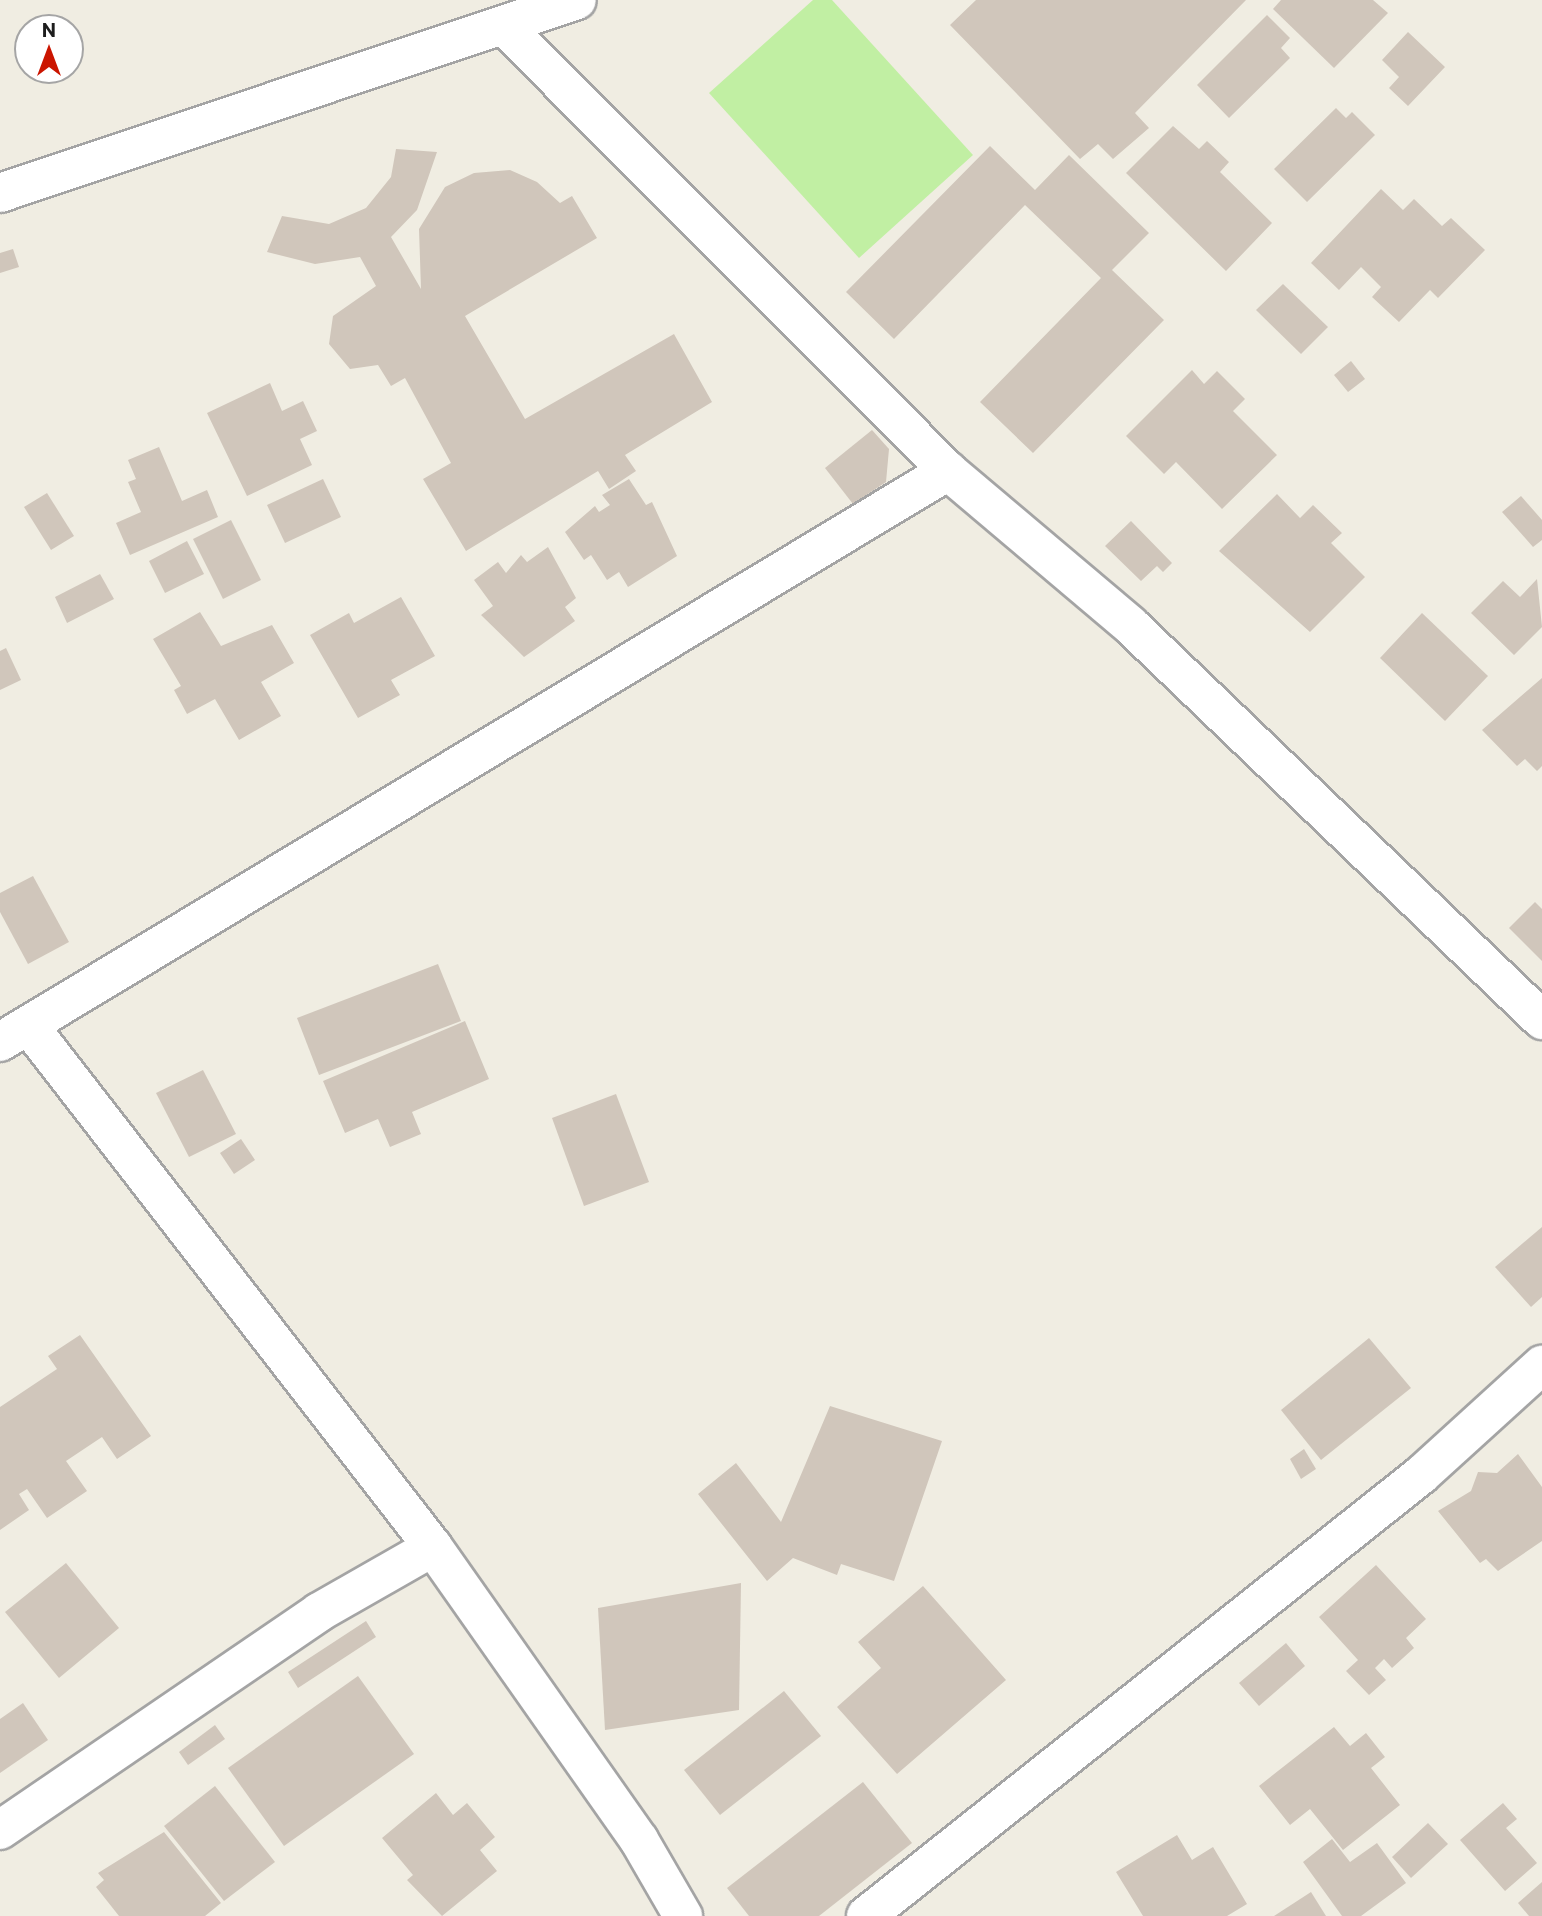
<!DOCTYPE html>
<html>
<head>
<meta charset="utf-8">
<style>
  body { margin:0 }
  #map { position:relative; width:1542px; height:1916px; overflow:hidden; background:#f0ede2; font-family:Commissioner,sans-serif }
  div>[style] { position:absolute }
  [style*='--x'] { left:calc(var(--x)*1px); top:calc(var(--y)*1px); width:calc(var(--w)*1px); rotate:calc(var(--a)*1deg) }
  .grass>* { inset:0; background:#c1efa3 }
  .building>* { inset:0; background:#d0c6bb }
  .roads { filter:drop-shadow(2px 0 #a4a4a4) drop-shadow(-2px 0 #a4a4a4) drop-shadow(0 2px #a4a4a4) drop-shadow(0 -2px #a4a4a4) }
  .street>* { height:38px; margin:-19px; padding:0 19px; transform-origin:19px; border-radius:19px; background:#fff }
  span { translate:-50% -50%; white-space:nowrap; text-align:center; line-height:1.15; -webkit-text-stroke:6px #fff; paint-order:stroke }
  .north { position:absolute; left:14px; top:14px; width:70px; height:70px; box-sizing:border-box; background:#fff; border:2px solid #a5a5a5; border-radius:50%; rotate:0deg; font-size:19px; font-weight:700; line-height:28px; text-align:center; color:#1d1d1d }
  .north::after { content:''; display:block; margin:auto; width:24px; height:32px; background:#cb1500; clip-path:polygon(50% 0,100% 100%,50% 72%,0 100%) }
</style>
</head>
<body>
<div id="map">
  <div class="grass">
    <i style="clip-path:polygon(813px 0,832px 0,973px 155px,859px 258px,709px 93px)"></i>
  </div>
  <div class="building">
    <i style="clip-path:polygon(976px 0,1246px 0,1135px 113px,1149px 128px,1113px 159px,1098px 144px,1080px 159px,950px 25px)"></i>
    <i style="clip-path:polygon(1281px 0,1373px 0,1388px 13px,1334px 68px,1273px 9px)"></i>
    <i style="clip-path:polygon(1267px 15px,1290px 38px,1281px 48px,1290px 58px,1229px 118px,1197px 85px)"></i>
    <i style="clip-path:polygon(1408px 32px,1445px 67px,1408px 106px,1389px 88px,1399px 77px,1382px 60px)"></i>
    <i style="clip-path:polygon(1336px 108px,1346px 118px,1352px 112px,1375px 135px,1307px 202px,1274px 169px)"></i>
    <i style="clip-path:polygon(1173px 126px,1199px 149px,1207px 141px,1229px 162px,1220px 172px,1272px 223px,1226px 271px,1126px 173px)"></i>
    <i style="clip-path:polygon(990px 146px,1035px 190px,1069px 155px,1149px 233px,1112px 270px,1164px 320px,1033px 453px,980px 402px,1101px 278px,1025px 205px,894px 339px,846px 292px)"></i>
    <i style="clip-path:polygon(396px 149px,437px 152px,417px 210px,391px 237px,421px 289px,419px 229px,445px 187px,474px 173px,510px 170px,537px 182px,560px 203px,572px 196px,597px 238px,465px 316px,525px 419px,674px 334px,712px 402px,625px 455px,636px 471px,609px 489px,598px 471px,466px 551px,423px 479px,451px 463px,405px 378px,391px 386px,378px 365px,350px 369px,329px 344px,333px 316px,376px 286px,360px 257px,315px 264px,267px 252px,282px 216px,329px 224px,366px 208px,391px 177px)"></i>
    <i style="clip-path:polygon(1381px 189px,1403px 210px,1414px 199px,1442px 226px,1451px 218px,1485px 250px,1438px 298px,1430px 290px,1399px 322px,1372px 297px,1381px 287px,1361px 267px,1339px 290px,1311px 263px)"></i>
    <i style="clip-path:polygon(13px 249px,19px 267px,0 273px,0 253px)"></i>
    <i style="clip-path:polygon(1283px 284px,1328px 327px,1301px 354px,1256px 310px)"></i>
    <i style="clip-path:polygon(1351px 361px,1365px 379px,1348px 392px,1334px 375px)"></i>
    <i style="clip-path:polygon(1192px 370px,1204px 384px,1217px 371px,1245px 399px,1233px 411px,1277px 455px,1222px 509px,1176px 462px,1164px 474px,1126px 436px)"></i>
    <i style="clip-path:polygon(270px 383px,282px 411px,303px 401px,317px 431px,300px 439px,312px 465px,247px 496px,207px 413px)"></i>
    <i style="clip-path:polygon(872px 430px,889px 449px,886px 482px,853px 504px,825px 468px)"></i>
    <i style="clip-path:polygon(159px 447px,182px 501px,207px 490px,218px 517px,130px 555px,116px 523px,141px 512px,128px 482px,136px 479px,128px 460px)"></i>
    <i style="clip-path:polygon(323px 479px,341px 517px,285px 543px,267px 505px)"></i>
    <i style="clip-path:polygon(629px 479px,646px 505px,652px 502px,677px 556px,628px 587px,619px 572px,607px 580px,591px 555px,584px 560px,565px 532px,595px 506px,599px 512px,610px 505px,602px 495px)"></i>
    <i style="clip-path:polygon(47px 493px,74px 536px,51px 550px,24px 507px)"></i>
    <i style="clip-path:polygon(1277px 494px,1300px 518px,1313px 505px,1342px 533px,1331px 543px,1365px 577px,1310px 632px,1219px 551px)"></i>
    <i style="clip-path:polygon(1521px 496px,1542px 520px,1542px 540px,1533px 547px,1502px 512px)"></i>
    <i style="clip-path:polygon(231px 520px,261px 580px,223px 599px,193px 539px)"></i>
    <i style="clip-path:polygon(1131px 521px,1172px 563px,1163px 572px,1157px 566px,1141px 581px,1105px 546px)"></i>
    <i style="clip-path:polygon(187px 541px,204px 574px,165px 593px,149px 561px)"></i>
    <i style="clip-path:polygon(548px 547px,576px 598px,565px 607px,575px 621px,524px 657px,481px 615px,493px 606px,474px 580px,498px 562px,506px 573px,521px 555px,527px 562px)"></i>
    <i style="clip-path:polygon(100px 574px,114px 599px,67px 623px,55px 597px)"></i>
    <i style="clip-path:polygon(1537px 579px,1542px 627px,1514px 655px,1471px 613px,1503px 581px,1520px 597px)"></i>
    <i style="clip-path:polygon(401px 597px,435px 656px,391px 680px,400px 695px,358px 718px,310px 635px,349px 613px,354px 623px)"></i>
    <i style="clip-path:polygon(200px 612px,221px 646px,272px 625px,294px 663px,261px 682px,281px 716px,239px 740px,215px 699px,187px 714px,174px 690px,181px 686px,153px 639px)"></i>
    <i style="clip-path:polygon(1422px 613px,1488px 676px,1445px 721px,1380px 658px)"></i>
    <i style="clip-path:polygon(6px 648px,21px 680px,0 690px,0 651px)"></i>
    <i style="clip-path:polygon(1542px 678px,1542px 766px,1537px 771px,1525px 759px,1517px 766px,1482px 730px)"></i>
    <i style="clip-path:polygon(33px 876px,69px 942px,28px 964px,0 912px,0 893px)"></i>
    <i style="clip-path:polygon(1535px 902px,1542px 909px,1542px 961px,1509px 928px)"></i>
    <i style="clip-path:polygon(438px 964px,461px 1021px,319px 1075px,297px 1018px)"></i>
    <i style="clip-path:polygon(465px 1021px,489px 1079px,412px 1112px,421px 1134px,390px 1147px,378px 1119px,345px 1133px,323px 1081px)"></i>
    <i style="clip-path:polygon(203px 1070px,236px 1134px,189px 1157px,156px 1093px)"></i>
    <i style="clip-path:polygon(616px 1094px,649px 1182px,584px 1206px,552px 1118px)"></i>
    <i style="clip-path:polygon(241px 1139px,255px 1160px,234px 1174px,220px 1153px)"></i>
    <i style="clip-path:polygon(1542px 1227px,1542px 1297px,1531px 1307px,1495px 1267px)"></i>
    <i style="clip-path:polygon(80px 1335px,151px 1436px,117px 1459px,102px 1437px,66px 1461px,87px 1491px,47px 1518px,27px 1489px,19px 1494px,29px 1510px,0 1530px,0 1407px,57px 1369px,48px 1356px)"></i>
    <i style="clip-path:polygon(1369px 1338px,1411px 1388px,1321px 1460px,1281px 1410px)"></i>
    <i style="clip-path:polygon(830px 1406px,942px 1441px,894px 1581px,841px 1564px,837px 1575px,793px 1558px,767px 1581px,698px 1494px,736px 1463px,781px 1522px)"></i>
    <i style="clip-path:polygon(1304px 1449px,1316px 1469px,1301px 1479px,1290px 1459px)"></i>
    <i style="clip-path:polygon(1518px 1454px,1542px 1487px,1542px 1541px,1498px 1571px,1486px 1559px,1480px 1563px,1438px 1511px,1471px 1491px,1478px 1472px,1497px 1473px)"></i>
    <i style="clip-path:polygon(66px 1563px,119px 1628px,59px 1678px,5px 1612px)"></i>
    <i style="clip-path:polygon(1376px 1565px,1426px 1619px,1406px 1638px,1414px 1648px,1392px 1668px,1384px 1659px,1375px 1668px,1386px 1680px,1369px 1695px,1346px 1671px,1358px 1660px,1319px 1617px)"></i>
    <i style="clip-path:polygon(741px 1583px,739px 1710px,605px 1730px,598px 1608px)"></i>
    <i style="clip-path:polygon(923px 1586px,1006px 1680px,897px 1774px,837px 1707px,881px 1668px,858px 1642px)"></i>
    <i style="clip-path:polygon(366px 1621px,376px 1637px,298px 1688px,288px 1672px)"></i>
    <i style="clip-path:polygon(1286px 1643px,1305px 1666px,1259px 1706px,1239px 1683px)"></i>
    <i style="clip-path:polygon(358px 1676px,414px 1754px,284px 1846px,228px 1768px)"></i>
    <i style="clip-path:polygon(784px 1691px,821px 1736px,720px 1815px,684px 1770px)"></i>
    <i style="clip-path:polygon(23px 1703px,48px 1740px,0 1773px,0 1719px)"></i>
    <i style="clip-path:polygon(215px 1725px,225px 1739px,188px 1765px,179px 1752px)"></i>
    <i style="clip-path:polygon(1334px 1727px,1350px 1746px,1366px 1733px,1385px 1757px,1371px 1768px,1400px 1805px,1343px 1850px,1310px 1809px,1290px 1825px,1259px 1786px)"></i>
    <i style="clip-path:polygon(863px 1782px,912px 1843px,819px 1916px,749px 1916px,727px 1888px)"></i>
    <i style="clip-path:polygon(215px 1786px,275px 1862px,224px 1901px,164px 1826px)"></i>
    <i style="clip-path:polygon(436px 1793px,453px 1815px,467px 1803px,495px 1837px,480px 1850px,497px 1871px,442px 1916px,407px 1880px,413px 1875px,382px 1838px)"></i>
    <i style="clip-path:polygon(1503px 1803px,1517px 1819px,1506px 1828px,1537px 1863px,1505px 1891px,1460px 1840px)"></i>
    <i style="clip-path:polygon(1428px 1823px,1448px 1844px,1411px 1878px,1392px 1857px)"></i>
    <i style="clip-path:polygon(164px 1832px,221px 1903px,205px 1916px,119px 1916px,96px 1887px,104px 1880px,98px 1873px)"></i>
    <i style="clip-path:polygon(1177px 1835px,1192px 1860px,1213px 1847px,1247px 1904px,1227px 1916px,1143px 1916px,1116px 1872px)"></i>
    <i style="clip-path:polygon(1332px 1839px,1350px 1862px,1377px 1843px,1406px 1883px,1361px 1916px,1342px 1916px,1303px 1862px)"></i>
    <i style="clip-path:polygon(1542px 1882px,1542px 1916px,1529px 1916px,1518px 1903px)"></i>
    <i style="clip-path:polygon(1311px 1892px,1326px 1916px,1274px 1916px)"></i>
  </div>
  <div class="roads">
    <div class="street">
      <i style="--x:504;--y:26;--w:629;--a:45.06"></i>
      <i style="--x:948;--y:471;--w:238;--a:40.2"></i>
      <i style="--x:1130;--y:625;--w:571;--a:43.79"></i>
      <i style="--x:0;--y:193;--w:608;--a:-18.49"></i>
      <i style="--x:29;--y:1026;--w:659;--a:52.21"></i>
      <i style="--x:433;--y:1547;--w:358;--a:54.9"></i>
      <i style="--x:639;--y:1840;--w:88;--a:59.9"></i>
      <i style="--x:0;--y:1042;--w:1107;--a:-31.06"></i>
      <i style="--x:0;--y:1830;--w:386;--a:-34.3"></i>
      <i style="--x:319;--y:1612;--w:131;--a:-29.7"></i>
      <i style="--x:866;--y:1916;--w:709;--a:-38.47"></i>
      <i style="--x:1421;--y:1475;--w:164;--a:-42.3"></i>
    </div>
  </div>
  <div class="north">N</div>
</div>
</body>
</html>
